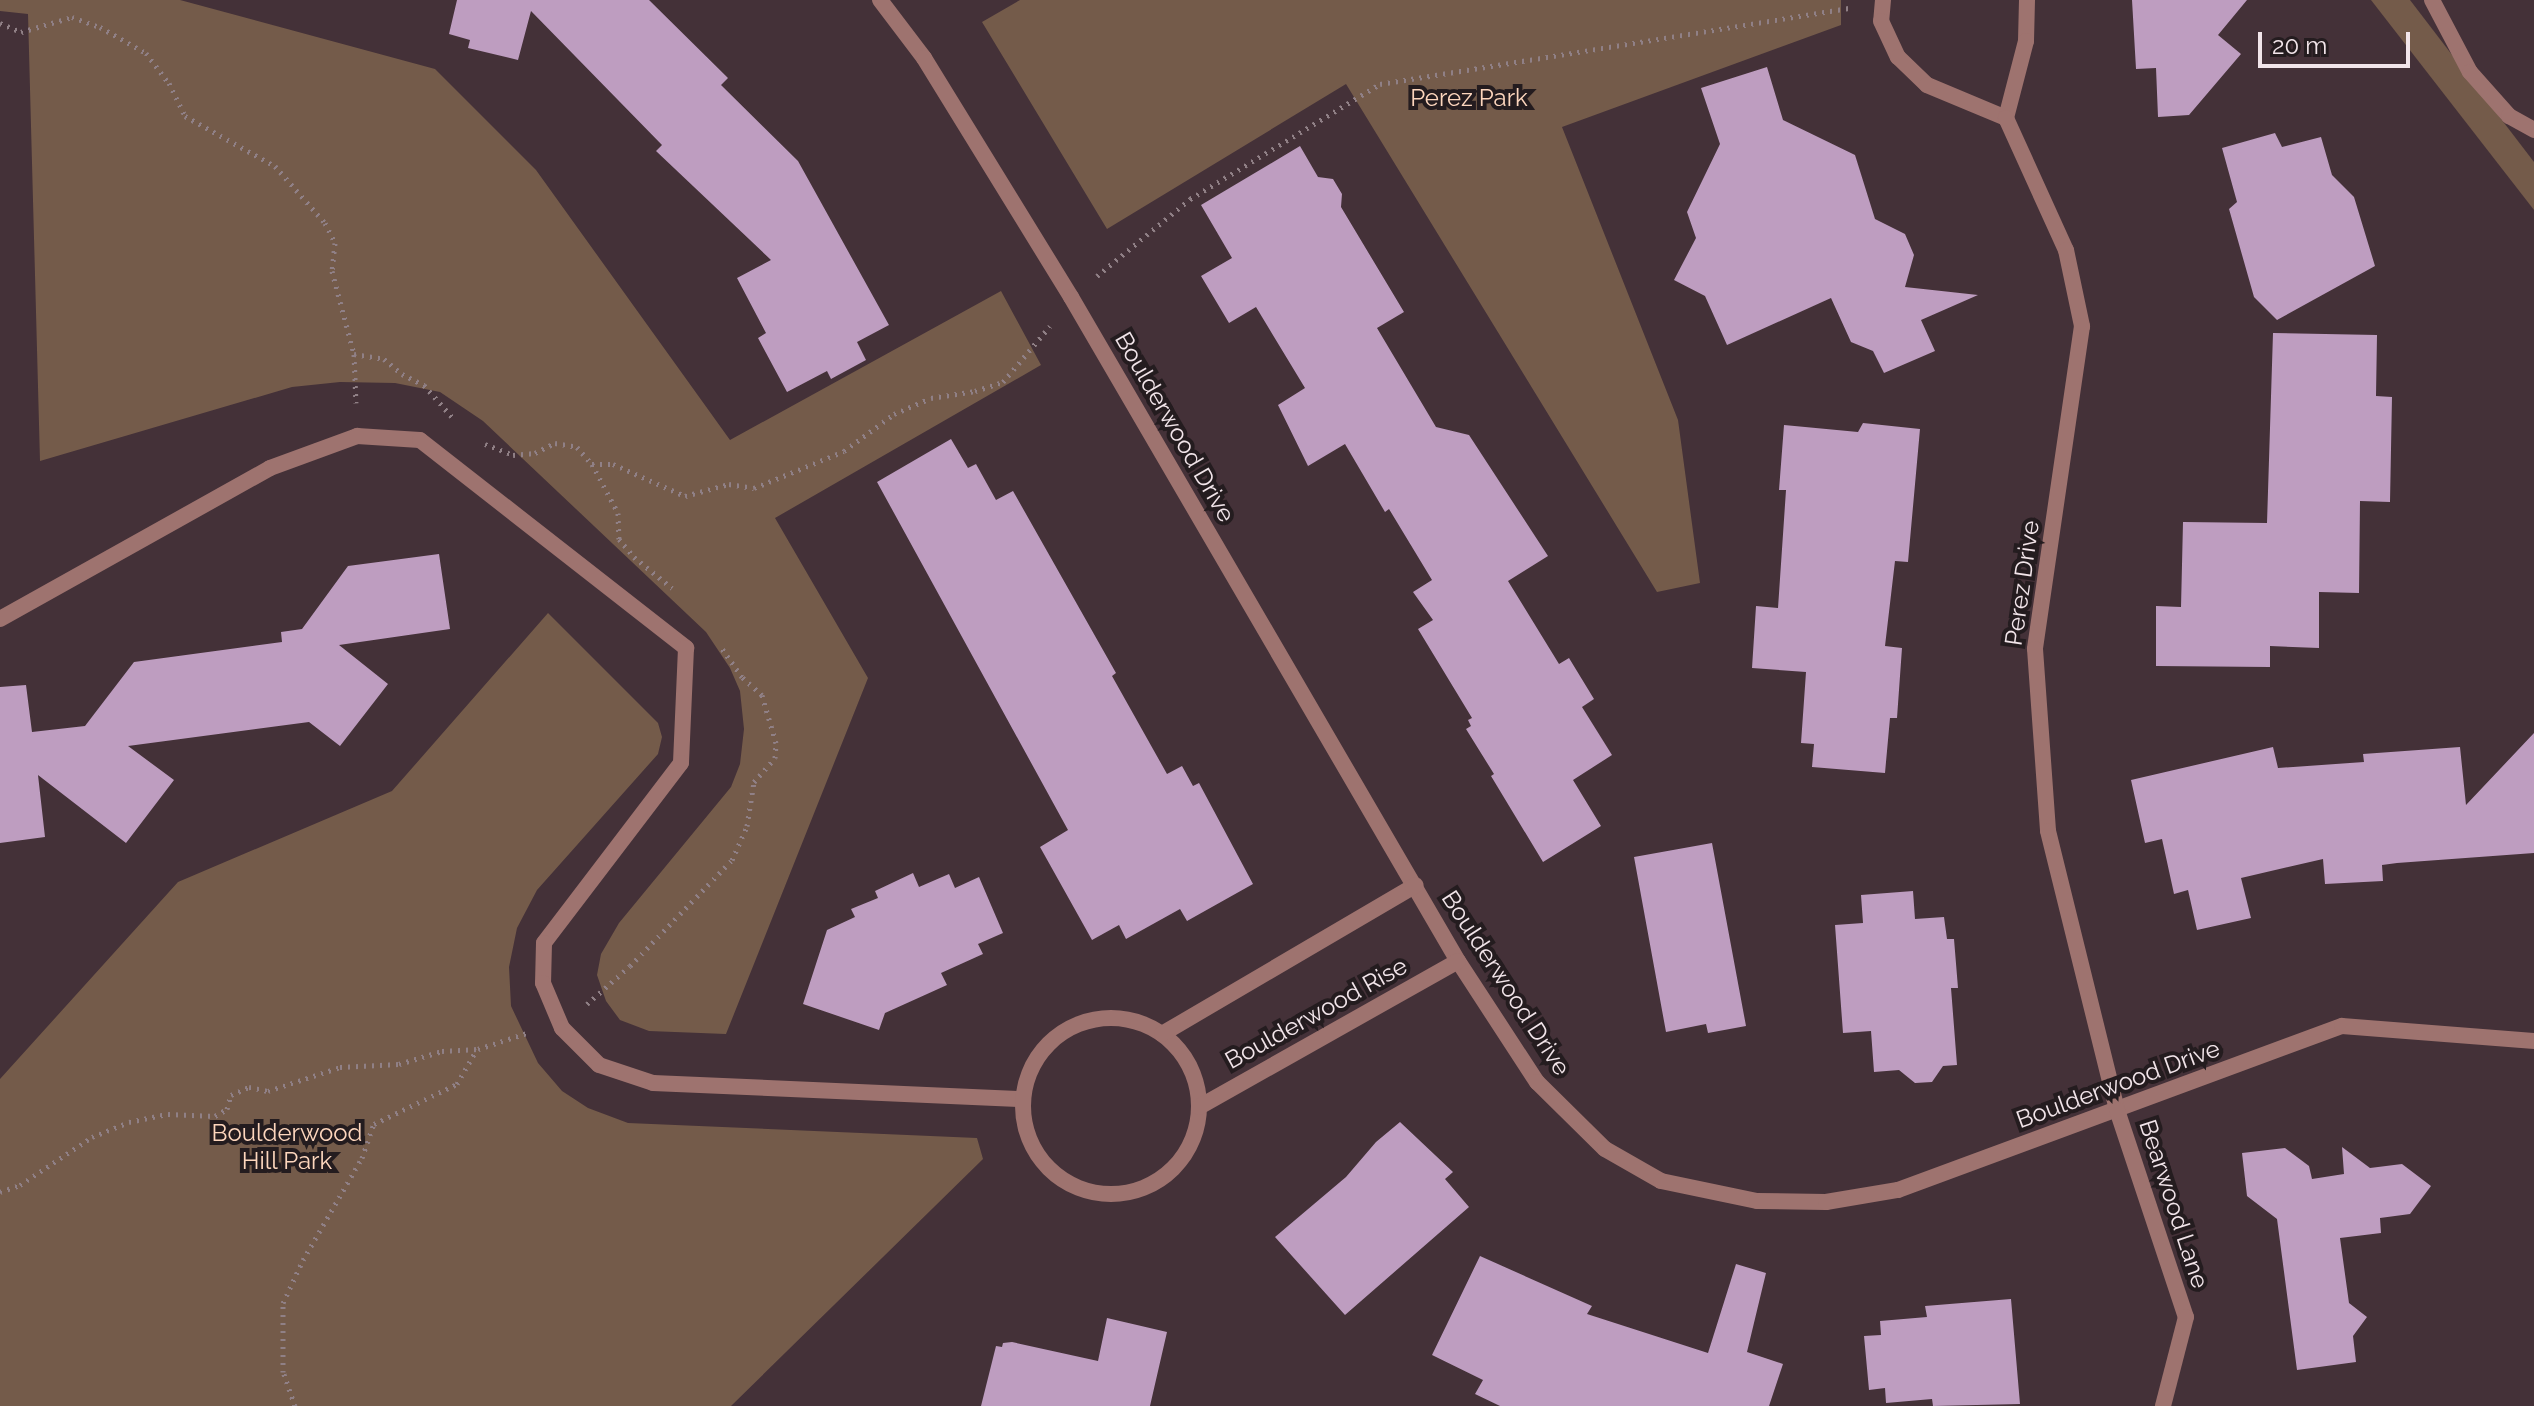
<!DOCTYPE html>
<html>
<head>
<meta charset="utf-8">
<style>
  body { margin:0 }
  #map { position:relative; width:2534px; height:1406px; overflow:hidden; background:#443138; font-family:Raleway,sans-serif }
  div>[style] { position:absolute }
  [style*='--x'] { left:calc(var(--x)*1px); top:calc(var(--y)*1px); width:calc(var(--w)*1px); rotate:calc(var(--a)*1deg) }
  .green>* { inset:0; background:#745b4a }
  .building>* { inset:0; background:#be9dc0 }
  .path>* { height:5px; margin-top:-2.5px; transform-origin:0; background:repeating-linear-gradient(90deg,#908086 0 2px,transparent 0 8px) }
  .service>* { height:16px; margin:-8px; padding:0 8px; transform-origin:8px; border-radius:8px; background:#9e736f }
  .minor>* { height:16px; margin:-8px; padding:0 8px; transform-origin:8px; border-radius:8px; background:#9e736f }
  .minor>.ring { margin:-8px; padding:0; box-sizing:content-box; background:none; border:16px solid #9e736f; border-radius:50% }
  span { translate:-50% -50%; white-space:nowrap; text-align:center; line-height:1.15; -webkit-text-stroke:8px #241c1f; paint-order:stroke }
  .park-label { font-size:24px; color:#fdd6bd }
  .street-label { font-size:24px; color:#f2e5ea }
  .scale { position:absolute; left:2258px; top:32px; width:152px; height:36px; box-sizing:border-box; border:4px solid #f2e5ea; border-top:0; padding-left:10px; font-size:24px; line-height:28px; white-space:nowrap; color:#f2e5ea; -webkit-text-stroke:6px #241c1f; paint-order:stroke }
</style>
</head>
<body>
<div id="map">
  <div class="green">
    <i style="clip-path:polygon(0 0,180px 0,435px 69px,536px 170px,730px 440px,1001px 291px,1041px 365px,775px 518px,868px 678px,726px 1034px,649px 1031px,620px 1020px,606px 1001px,597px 975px,601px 954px,619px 923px,731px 787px,740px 764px,744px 729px,740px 691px,730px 668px,706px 632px,483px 421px,440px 392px,395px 383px,340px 382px,292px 387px,40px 461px,28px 14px,0 11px)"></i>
    <i style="clip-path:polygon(1020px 0,1841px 0,1841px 25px,1562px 127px,1678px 420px,1700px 583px,1657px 592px,1346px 84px,1107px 229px,982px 22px)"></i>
    <i style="clip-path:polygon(2371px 0,2410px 0,2534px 162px,2534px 210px)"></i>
    <i style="clip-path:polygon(548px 613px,658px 723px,662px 737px,658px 754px,537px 890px,517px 928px,509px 967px,511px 1006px,538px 1063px,562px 1091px,588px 1108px,628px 1123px,977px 1138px,983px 1159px,731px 1406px,0 1406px,0 1079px,178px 882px,392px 791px)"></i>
  </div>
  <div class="building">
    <i style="clip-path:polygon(457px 0,649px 0,728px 78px,721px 85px,798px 161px,889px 325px,857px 342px,866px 360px,831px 379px,827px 371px,787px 392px,758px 338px,766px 333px,737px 278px,771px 260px,656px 151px,662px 145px,531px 11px,518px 60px,468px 48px,470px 40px,449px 34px)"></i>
    <i style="clip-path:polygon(2132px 0,2247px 0,2218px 35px,2241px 54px,2189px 115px,2158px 117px,2156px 68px,2136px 69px)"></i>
    <i style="clip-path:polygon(1767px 67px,1783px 120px,1855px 155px,1875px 219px,1905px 234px,1914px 255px,1905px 287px,1978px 295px,1921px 320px,1935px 351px,1884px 373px,1873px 351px,1851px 342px,1831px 298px,1727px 345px,1705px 296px,1674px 280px,1696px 238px,1687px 212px,1720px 144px,1701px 88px)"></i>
    <i style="clip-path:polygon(2275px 133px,2282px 147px,2321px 137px,2332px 175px,2354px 197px,2375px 266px,2277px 320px,2254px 297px,2229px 209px,2237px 202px,2222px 148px)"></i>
    <i style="clip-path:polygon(1300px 146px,1318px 177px,1333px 179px,1342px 194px,1341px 207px,1404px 312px,1377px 328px,1436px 427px,1469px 435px,1548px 556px,1508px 581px,1559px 664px,1569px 658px,1594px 699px,1582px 707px,1612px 755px,1573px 780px,1601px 826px,1543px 862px,1491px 776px,1494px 774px,1466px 729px,1471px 726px,1468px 720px,1472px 718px,1418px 629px,1433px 620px,1413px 592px,1432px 580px,1389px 509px,1385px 512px,1345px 444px,1308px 466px,1278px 405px,1305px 388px,1256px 307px,1229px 323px,1201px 276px,1232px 258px,1201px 205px)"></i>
    <i style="clip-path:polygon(2273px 333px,2377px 335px,2376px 396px,2392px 397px,2390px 502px,2360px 501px,2359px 593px,2319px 592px,2319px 648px,2270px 646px,2270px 667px,2156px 666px,2156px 606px,2181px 607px,2183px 522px,2267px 523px)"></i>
    <i style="clip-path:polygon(1863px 423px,1920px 429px,1908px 562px,1895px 561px,1885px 646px,1902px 648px,1897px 718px,1890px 718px,1885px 773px,1812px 767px,1814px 744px,1801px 743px,1806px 672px,1752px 668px,1756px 606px,1778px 608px,1786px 490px,1779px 490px,1784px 425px,1858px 432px)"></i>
    <i style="clip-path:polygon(951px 439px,968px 468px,976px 464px,996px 500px,1013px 491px,1116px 673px,1112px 676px,1167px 774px,1182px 766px,1193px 786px,1199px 783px,1253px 884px,1187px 921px,1180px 909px,1126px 939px,1119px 925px,1092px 940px,1040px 847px,1068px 830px,877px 482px)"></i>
    <i style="clip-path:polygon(439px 554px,450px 629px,339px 645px,388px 684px,340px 746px,309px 722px,128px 746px,174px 780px,126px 843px,38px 775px,45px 837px,0 843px,0 687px,26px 685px,32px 732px,85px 726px,134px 662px,282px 642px,281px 632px,302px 629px,348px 566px)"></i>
    <i style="clip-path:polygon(2534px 733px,2534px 853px,2397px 863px,2382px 865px,2383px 881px,2325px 884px,2323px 859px,2241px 878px,2251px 918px,2197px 930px,2188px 890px,2174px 894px,2162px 839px,2145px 843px,2131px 780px,2273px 747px,2278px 768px,2364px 762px,2363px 754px,2460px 747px,2466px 805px)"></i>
    <i style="clip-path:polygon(1712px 843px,1746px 1026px,1708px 1033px,1706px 1024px,1666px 1032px,1634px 857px)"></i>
    <i style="clip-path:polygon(913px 873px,919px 887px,949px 874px,955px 888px,979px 877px,1003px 933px,978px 944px,983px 954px,941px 973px,947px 985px,885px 1013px,879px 1030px,803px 1004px,827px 930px,855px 917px,851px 909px,878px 898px,875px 891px)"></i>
    <i style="clip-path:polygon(1913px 891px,1915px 919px,1944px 917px,1947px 939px,1954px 939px,1958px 988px,1951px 988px,1957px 1065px,1943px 1066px,1932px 1082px,1915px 1083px,1899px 1070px,1874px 1072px,1871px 1031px,1843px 1033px,1835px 925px,1863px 923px,1861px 895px)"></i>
    <i style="clip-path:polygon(1400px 1122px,1453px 1172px,1445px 1179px,1469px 1207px,1345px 1315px,1275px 1237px,1346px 1177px,1376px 1142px)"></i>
    <i style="clip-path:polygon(2342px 1147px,2370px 1168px,2402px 1164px,2431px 1186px,2410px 1214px,2380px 1218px,2381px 1233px,2340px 1238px,2349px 1303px,2367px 1317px,2353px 1336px,2356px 1362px,2297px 1370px,2277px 1219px,2247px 1196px,2242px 1153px,2285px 1148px,2309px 1166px,2312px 1179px,2344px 1174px)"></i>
    <i style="clip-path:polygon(1480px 1256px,1592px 1306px,1587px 1314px,1708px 1353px,1736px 1264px,1766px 1273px,1747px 1352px,1783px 1364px,1769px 1406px,1500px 1406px,1475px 1394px,1483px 1380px,1432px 1355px)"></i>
    <i style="clip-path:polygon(2011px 1299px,2020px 1404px,1933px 1406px,1932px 1399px,1886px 1403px,1885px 1388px,1869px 1390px,1864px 1336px,1881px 1335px,1880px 1321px,1927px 1317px,1925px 1306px)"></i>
    <i style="clip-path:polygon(1107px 1318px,1167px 1332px,1150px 1406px,981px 1406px,996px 1346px,1002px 1347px,1003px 1343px,1012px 1342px,1098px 1361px)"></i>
  </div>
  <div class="path">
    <i style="--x:0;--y:23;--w:23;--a:23"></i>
    <i style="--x:21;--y:32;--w:53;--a:-16.4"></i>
    <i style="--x:72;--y:17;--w:30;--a:20"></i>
    <i style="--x:100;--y:27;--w:53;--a:29.5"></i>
    <i style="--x:146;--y:53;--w:38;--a:53"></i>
    <i style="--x:169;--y:83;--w:37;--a:64"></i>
    <i style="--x:185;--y:116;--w:103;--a:29.1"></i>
    <i style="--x:275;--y:166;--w:76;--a:48.7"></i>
    <i style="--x:325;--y:223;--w:22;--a:63"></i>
    <i style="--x:335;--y:243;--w:28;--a:96"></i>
    <i style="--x:332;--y:271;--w:86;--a:75.2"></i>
    <i style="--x:354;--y:354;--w:49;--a:87.7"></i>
    <i style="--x:1097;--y:276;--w:121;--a:-39.6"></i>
    <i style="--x:1190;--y:199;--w:222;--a:-31.2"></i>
    <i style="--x:1380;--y:84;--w:475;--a:-9.2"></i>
    <i style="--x:354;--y:354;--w:30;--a:9"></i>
    <i style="--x:384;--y:359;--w:23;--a:40"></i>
    <i style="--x:402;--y:374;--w:25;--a:27"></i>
    <i style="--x:424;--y:385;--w:44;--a:48.7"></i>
    <i style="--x:485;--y:444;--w:30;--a:21"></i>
    <i style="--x:513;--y:455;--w:22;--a:-5"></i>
    <i style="--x:535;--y:453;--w:22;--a:-27"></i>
    <i style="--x:555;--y:443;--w:22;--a:10"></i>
    <i style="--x:577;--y:447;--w:23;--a:49"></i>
    <i style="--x:592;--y:464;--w:55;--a:62"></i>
    <i style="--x:618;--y:513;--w:26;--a:88"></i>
    <i style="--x:619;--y:539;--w:23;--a:50"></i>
    <i style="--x:634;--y:557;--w:49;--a:39.2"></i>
    <i style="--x:592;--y:464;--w:21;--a:0"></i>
    <i style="--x:613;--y:464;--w:79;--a:24"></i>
    <i style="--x:685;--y:496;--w:46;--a:-15.3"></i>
    <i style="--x:729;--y:484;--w:25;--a:9"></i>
    <i style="--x:754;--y:488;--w:97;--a:-22.3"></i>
    <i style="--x:844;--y:451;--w:62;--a:-36.5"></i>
    <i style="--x:894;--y:414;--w:40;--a:-23.4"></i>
    <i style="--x:931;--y:398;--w:45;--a:-9"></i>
    <i style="--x:975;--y:391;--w:29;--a:-18"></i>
    <i style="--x:1003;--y:382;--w:73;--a:-50"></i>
    <i style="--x:587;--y:1004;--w:57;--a:-41.5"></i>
    <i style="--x:630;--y:966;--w:147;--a:-46.1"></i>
    <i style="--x:732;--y:860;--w:37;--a:-66"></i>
    <i style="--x:747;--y:826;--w:45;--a:-81"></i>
    <i style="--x:754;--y:782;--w:32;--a:-49"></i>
    <i style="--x:775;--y:758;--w:15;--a:-86"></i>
    <i style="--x:776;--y:743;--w:50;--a:-106.3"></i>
    <i style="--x:762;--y:695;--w:27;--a:-138"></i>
    <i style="--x:742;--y:677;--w:37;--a:-125"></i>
    <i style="--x:0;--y:1192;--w:21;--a:-19"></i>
    <i style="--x:20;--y:1185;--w:87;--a:-33.7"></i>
    <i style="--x:92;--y:1137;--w:40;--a:-22"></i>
    <i style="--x:129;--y:1122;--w:40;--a:-12"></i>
    <i style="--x:168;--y:1114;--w:47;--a:2.4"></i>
    <i style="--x:215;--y:1116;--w:14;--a:-30"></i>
    <i style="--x:227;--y:1109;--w:15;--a:-74"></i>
    <i style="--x:231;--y:1095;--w:20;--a:-24"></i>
    <i style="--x:249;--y:1087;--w:19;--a:12"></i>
    <i style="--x:268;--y:1091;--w:76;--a:-18.4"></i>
    <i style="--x:340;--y:1067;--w:59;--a:-2.9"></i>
    <i style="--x:399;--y:1064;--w:45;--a:-16.8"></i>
    <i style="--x:442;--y:1051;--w:36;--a:-3"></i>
    <i style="--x:478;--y:1049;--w:52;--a:-18.1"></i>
    <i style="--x:295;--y:1406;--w:36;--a:-109"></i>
    <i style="--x:283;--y:1372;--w:69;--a:-90"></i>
    <i style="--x:283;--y:1303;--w:47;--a:-65.1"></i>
    <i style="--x:303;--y:1260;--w:118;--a:-60"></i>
    <i style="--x:362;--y:1158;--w:36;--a:-71"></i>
    <i style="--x:374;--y:1124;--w:92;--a:-25.7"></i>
    <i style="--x:457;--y:1084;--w:40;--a:-60.3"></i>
  </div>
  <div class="service">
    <i style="--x:2432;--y:0;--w:81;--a:62.2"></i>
    <i style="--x:2470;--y:72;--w:59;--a:48.4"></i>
    <i style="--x:2509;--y:116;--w:29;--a:29"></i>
    <i style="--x:0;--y:619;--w:309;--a:-29.2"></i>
    <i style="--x:270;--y:468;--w:93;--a:-20.2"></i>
    <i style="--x:357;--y:436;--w:63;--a:3.6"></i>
    <i style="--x:420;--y:440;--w:338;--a:38"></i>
    <i style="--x:686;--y:648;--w:115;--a:92.5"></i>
    <i style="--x:681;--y:763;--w:226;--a:127.3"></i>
    <i style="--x:544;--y:943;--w:40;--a:91.4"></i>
    <i style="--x:543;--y:983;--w:49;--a:67.1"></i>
    <i style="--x:562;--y:1028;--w:52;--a:45"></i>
    <i style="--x:599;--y:1065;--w:57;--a:18.4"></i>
    <i style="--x:653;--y:1083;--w:370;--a:2.5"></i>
  </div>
  <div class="minor">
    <i style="--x:880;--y:0;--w:73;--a:52.8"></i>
    <i style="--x:924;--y:58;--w:281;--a:58.4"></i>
    <i style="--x:1071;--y:297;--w:769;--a:59.77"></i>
    <i style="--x:1458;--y:961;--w:145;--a:56.9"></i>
    <i style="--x:1537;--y:1082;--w:95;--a:44.6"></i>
    <i style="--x:1605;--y:1149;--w:64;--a:29.7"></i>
    <i style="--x:1661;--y:1181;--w:98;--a:11.8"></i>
    <i style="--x:1757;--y:1201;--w:69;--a:0.8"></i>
    <i style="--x:1826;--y:1202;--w:73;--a:-9.5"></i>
    <i style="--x:1898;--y:1190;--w:473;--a:-20.3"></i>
    <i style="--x:2342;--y:1026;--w:193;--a:4.5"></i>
    <i style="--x:1883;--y:0;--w:21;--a:95"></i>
    <i style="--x:1881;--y:21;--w:40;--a:65"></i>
    <i style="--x:1898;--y:57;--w:40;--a:44"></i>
    <i style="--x:1927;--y:85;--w:86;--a:22.7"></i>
    <i style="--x:2027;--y:0;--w:41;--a:91.4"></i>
    <i style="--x:2026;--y:41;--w:80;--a:104.6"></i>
    <i style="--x:2006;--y:118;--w:145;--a:65.6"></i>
    <i style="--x:2066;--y:250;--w:78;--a:78.1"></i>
    <i style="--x:2082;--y:326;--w:326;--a:98.3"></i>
    <i style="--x:2035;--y:649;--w:182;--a:85.9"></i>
    <i style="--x:2048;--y:831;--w:287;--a:76.1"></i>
    <i style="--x:2117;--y:1110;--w:218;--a:71.6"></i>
    <i style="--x:2186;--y:1317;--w:92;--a:104.5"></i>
    <i class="ring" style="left:1023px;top:1018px;width:160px;height:160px"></i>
    <i style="--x:1162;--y:1034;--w:294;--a:-30.4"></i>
    <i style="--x:1199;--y:1107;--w:297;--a:-29.4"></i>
  </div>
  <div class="park-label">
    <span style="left:1469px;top:98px">Perez Park</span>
    <span style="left:287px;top:1147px">Boulderwood<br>Hill Park</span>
  </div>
  <div class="street-label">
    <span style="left:1175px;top:427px;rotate:60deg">Boulderwood Drive</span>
    <span style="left:2022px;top:583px;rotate:-82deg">Perez Drive</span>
    <span style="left:1506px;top:983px;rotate:57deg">Boulderwood Drive</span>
    <span style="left:1316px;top:1013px;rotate:-29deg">Boulderwood Rise</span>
    <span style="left:2118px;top:1084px;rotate:-20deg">Boulderwood Drive</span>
    <span style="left:2174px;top:1204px;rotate:72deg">Bearwood Lane</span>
  </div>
  <div class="scale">20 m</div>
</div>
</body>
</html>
